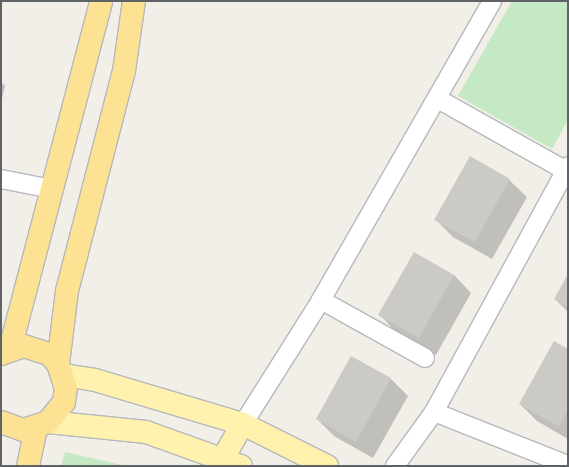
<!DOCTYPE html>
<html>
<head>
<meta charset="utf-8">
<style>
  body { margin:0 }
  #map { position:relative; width:569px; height:467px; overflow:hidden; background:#f1efe8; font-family:"Roboto Condensed",sans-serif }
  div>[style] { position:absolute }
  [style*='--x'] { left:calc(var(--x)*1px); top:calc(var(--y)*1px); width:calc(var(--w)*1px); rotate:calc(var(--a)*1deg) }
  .green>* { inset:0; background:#c5e8c5 }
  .shadow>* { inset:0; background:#0003 }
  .building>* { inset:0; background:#cccac5 }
  .roads { filter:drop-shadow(1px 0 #b5b8bc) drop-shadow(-1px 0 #b5b8bc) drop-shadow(0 1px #b5b8bc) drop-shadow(0 -1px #b5b8bc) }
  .minor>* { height:18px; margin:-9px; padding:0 9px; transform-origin:9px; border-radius:9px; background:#fff }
  .major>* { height:22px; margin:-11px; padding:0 11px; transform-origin:11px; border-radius:11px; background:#fff2af }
  .highway>* { height:22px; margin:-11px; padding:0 11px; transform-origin:11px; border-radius:11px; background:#fde293 }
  span { translate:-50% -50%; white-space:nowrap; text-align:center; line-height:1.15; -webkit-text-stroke:3.5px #fff; paint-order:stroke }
  .frame { position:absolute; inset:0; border:2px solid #5f6368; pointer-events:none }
</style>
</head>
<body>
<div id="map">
  <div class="green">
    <i style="clip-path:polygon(512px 1px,568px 1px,568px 120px,552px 149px,458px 96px)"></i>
    <i style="clip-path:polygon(65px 452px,127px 466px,61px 466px)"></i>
  </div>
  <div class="shadow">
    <i style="clip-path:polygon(1px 82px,5px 86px,1px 103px)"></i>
    <i style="clip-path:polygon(509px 180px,527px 197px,492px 259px,453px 237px,436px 220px)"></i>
    <i style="clip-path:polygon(454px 275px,471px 293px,436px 355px,397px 333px,380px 315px)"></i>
    <i style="clip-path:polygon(568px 276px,568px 312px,555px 299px)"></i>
    <i style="clip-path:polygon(568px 350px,568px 439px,537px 421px,520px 404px)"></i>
    <i style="clip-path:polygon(351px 357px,391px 379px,408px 396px,373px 458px,334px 436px,317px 419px)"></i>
  </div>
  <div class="building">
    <i style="clip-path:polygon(470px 156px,510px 179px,475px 242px,434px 220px)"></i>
    <i style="clip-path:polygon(414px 252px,454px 275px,419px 338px,378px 315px)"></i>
    <i style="clip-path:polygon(568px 274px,568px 307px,554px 299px)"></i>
    <i style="clip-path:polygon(554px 341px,568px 349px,568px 410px,559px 427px,519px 404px)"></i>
    <i style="clip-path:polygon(351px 356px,391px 378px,356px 442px,316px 419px)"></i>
  </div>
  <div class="roads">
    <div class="minor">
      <i style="--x:438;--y:99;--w:149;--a:29.3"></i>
      <i style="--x:1;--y:179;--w:52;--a:11.1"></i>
      <i style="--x:321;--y:300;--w:119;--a:29.1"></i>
      <i style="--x:434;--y:412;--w:144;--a:21.6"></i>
      <i style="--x:243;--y:424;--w:146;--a:-57.8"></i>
      <i style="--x:321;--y:300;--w:344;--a:-60.2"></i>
      <i style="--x:395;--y:466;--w:67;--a:-54.2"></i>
      <i style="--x:434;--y:412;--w:280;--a:-61.4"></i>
    </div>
    <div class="major">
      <i style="--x:64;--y:375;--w:31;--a:9"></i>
      <i style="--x:95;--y:380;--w:154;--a:16.6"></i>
      <i style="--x:243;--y:424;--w:94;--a:26.6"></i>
      <i style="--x:48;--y:422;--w:99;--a:5.8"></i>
      <i style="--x:146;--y:432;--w:101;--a:19.7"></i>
      <i style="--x:223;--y:458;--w:39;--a:-60"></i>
    </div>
    <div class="highway">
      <i style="--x:10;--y:349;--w:360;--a:-75.3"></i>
      <i style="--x:1;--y:354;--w:24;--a:-19"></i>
      <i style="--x:24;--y:346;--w:26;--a:18"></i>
      <i style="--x:49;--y:354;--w:13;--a:48"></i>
      <i style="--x:58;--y:364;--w:25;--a:72"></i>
      <i style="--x:66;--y:388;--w:14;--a:98"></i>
      <i style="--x:64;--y:402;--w:26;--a:129"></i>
      <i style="--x:48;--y:422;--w:26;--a:162"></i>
      <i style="--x:23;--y:430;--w:23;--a:-160"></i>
      <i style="--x:58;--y:364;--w:74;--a:-83"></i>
      <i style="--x:67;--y:291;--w:227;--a:-75.5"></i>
      <i style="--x:124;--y:71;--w:71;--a:-81.9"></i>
      <i style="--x:28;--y:466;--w:39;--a:-78"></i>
    </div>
  </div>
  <div class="frame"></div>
</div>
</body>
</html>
